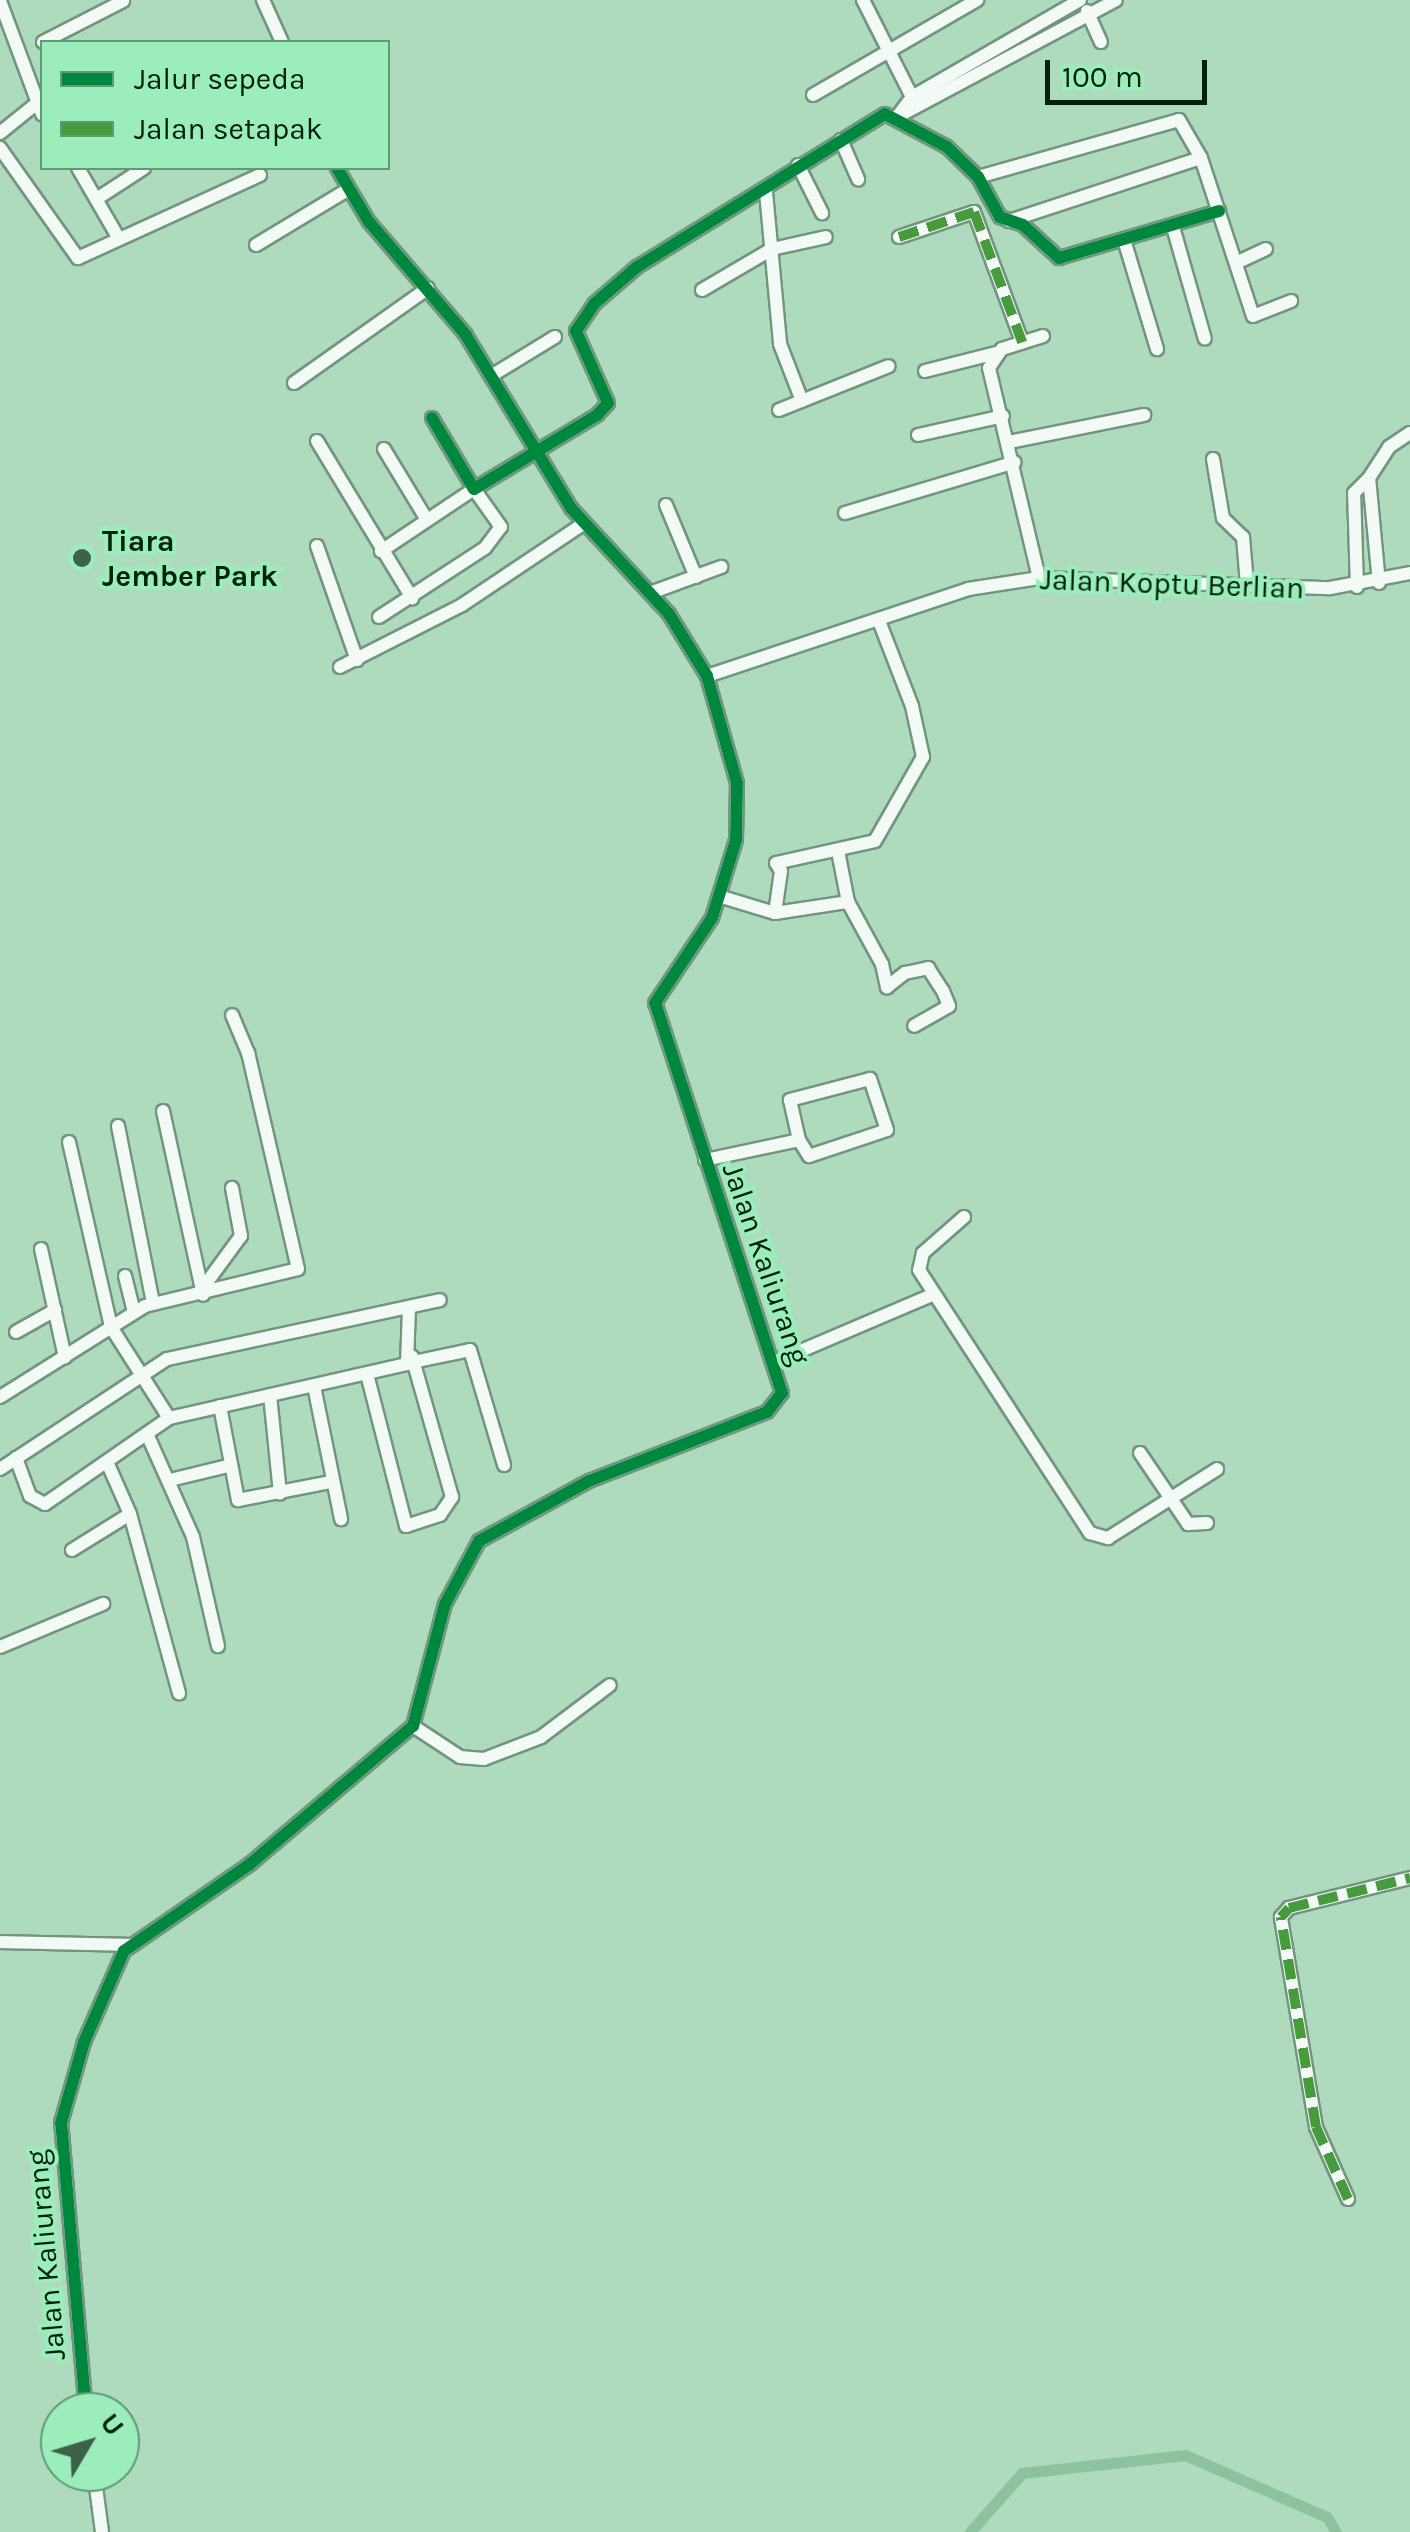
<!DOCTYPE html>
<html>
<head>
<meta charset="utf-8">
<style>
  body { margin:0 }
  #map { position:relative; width:1410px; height:2532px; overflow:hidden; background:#aedabe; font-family:Karla,sans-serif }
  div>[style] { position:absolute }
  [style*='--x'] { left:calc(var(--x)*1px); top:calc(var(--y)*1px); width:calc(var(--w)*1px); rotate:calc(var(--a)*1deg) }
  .canal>* { height:11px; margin:-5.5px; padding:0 5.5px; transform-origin:5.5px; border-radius:5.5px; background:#8cc29f }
  .roads { filter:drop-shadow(2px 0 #71957f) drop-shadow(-2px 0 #71957f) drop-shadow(0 2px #71957f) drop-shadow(0 -2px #71957f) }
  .minor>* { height:12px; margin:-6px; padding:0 6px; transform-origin:6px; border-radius:6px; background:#f3f9f5 }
  .quiet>* { height:10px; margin-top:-5px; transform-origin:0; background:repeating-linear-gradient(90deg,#469b3c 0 20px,transparent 0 30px) }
  .cycleway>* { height:12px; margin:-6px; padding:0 6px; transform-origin:6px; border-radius:6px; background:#00873e }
  .dots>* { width:28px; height:28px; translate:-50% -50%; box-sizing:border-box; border:5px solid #9bedb9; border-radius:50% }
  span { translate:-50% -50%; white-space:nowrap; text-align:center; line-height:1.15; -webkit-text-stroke:8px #9bedb9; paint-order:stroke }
  .poi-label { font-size:30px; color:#00210f; font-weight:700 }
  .left { translate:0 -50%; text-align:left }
  .street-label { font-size:30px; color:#00210f }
  .legend { position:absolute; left:40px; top:40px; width:350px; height:130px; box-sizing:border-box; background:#9bedb9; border:2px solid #5d9b75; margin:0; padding:12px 18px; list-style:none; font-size:30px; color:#00210f }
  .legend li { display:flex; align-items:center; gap:20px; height:50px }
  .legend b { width:50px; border:2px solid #5d9b75 }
  .north { position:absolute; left:40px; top:2392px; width:100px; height:100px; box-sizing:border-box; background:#9bedb9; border:2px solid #5d9b75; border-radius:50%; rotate:52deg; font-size:28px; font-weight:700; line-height:40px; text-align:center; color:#00210f }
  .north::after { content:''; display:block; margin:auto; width:35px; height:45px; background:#3d624c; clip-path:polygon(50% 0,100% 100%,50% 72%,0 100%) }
  .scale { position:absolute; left:1045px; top:60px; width:162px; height:45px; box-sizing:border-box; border:5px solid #00210f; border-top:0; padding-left:12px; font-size:30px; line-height:35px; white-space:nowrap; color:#00210f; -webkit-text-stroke:8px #9bedb9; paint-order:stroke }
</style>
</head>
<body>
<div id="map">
  <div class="canal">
    <i style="--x:970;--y:2532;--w:79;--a:-48.6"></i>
    <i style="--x:1022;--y:2473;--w:164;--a:-6.3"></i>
    <i style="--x:1185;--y:2455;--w:155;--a:23.6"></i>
    <i style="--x:1327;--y:2517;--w:17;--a:59"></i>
  </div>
  <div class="roads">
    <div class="minor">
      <i style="--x:263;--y:0;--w:46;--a:65.7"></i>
      <i style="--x:863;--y:0;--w:109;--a:63.2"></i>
      <i style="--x:1080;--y:0;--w:194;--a:150"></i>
      <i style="--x:912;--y:97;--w:25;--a:127"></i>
      <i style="--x:897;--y:117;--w:248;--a:-28.1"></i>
      <i style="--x:0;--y:1;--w:121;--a:69.6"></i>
      <i style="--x:1087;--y:11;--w:34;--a:66"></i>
      <i style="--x:43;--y:42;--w:90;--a:-27.1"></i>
      <i style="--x:813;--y:95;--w:190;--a:-30.1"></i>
      <i style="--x:0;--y:133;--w:46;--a:-38.9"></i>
      <i style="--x:841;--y:140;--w:43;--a:66.4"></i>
      <i style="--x:0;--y:148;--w:135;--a:54.7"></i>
      <i style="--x:78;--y:258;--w:200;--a:-24.5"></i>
      <i style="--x:798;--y:165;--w:54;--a:63.4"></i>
      <i style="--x:78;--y:168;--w:80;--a:59.9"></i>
      <i style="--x:978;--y:177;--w:209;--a:-15.8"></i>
      <i style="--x:1179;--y:120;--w:44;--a:59.9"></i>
      <i style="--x:1201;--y:158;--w:166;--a:71.8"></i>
      <i style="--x:1253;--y:316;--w:41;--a:-21.5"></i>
      <i style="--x:766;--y:192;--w:153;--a:84.7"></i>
      <i style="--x:780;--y:344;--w:61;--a:68.9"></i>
      <i style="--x:98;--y:198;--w:55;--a:-33.1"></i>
      <i style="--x:1009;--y:221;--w:202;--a:-18.2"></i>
      <i style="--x:1173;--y:227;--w:116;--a:74.1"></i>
      <i style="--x:899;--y:237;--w:79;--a:-18.4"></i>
      <i style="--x:974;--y:212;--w:139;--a:69.7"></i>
      <i style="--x:1125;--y:243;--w:111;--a:73.2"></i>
      <i style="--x:256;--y:245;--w:106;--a:-31.1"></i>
      <i style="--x:1236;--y:263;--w:33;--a:-25"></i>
      <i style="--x:702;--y:290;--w:81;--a:-30.4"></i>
      <i style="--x:772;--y:249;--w:55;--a:-12.5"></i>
      <i style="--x:925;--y:371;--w:73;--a:-14.2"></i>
      <i style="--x:491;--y:376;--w:75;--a:-31.4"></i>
      <i style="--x:294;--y:383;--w:164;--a:-35.3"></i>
      <i style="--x:779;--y:410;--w:118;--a:-21.8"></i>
      <i style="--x:432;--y:418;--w:82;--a:59.4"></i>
      <i style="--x:474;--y:489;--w:144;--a:-31"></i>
      <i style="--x:597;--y:415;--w:16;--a:-47"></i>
      <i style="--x:608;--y:403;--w:79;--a:-114"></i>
      <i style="--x:576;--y:331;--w:32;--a:-56"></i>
      <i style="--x:594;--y:304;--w:57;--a:-40.7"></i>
      <i style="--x:637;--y:267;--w:291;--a:-31.7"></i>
      <i style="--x:885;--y:114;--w:70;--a:28"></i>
      <i style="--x:947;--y:147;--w:43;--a:44.1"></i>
      <i style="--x:978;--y:177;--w:46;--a:61.2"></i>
      <i style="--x:1000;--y:217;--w:24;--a:19"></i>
      <i style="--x:1023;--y:225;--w:49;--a:42.5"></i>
      <i style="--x:1059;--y:258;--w:167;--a:-16.4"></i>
      <i style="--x:918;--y:435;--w:87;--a:-12.6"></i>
      <i style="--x:317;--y:441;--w:184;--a:58.8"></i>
      <i style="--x:1009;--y:442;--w:138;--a:-11.3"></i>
      <i style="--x:384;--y:449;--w:83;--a:58.8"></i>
      <i style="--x:1213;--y:459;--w:60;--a:80.4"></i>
      <i style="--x:1223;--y:518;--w:28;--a:44"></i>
      <i style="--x:1243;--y:537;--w:48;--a:85.2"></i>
      <i style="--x:666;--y:505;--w:78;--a:67.4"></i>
      <i style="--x:845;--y:513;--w:177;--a:-16.7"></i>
      <i style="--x:317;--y:546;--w:121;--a:70.7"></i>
      <i style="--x:1039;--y:578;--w:216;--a:-103.4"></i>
      <i style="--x:989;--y:368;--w:23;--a:-56"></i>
      <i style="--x:1002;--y:349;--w:43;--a:-17.6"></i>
      <i style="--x:1379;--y:583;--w:105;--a:-95.4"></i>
      <i style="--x:1369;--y:478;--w:37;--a:-57"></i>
      <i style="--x:1389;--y:447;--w:25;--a:-34"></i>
      <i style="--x:1357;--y:587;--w:94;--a:-91.8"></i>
      <i style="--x:1354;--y:493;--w:21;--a:-45"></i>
      <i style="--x:650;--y:593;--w:76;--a:-20.1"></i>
      <i style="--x:379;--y:617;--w:126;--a:-33.1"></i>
      <i style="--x:485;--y:548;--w:26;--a:-53"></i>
      <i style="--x:501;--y:527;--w:47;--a:-125.4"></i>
      <i style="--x:474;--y:489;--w:112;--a:146.3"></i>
      <i style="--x:340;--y:667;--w:137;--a:-26.9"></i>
      <i style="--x:462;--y:605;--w:146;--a:-33.8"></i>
      <i style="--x:707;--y:676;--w:275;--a:-18.4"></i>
      <i style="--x:968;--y:589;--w:72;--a:-8.8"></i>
      <i style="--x:1039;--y:578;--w:291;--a:2"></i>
      <i style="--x:1330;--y:588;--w:81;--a:-10.6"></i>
      <i style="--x:838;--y:851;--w:52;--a:78.9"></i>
      <i style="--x:848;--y:902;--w:71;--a:61.3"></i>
      <i style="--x:882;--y:964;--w:24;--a:78"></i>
      <i style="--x:887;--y:987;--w:23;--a:-38"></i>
      <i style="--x:905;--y:973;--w:24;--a:-12"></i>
      <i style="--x:928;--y:968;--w:27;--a:57"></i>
      <i style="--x:943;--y:991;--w:16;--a:68"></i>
      <i style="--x:949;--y:1006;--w:40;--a:150.3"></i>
      <i style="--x:722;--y:897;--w:55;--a:16.8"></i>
      <i style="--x:775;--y:913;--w:74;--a:-8.6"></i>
      <i style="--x:775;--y:913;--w:42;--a:-81.9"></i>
      <i style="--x:781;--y:871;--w:9;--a:-122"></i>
      <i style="--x:776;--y:863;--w:101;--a:-12.5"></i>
      <i style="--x:875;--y:841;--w:97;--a:-60.3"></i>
      <i style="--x:923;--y:757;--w:52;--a:-102.2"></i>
      <i style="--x:912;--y:706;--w:91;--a:-111.2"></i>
      <i style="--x:163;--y:1111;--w:188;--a:77.7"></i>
      <i style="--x:118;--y:1126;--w:180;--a:78.8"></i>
      <i style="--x:69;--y:1142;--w:190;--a:77.2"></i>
      <i style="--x:111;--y:1327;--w:108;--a:57.5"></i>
      <i style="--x:705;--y:1160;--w:96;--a:-12"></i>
      <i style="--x:799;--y:1140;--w:19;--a:58"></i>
      <i style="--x:809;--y:1156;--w:82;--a:-18.4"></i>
      <i style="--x:887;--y:1130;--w:54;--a:-108.4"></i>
      <i style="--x:870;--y:1079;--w:83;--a:165.3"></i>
      <i style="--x:790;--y:1100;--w:41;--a:77.3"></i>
      <i style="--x:964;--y:1217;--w:55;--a:138.7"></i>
      <i style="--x:923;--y:1253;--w:17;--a:103"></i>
      <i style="--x:919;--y:1270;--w:314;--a:57"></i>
      <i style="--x:1090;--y:1533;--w:19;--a:16"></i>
      <i style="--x:1108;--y:1538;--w:129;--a:-32.3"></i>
      <i style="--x:41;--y:1249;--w:111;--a:77.5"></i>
      <i style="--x:125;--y:1276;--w:37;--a:76"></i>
      <i style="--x:202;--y:1289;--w:66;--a:-53.7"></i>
      <i style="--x:241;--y:1236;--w:49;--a:-100.6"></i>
      <i style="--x:16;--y:1332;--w:45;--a:-29.4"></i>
      <i style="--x:413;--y:1362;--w:58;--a:-11.9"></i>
      <i style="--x:470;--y:1350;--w:120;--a:73.5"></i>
      <i style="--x:775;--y:1362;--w:171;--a:-23.1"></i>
      <i style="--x:367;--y:1374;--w:157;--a:75.6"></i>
      <i style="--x:406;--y:1526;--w:36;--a:-18"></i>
      <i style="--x:440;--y:1515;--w:22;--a:-56"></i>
      <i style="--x:452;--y:1497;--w:146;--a:-105.9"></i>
      <i style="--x:314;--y:1386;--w:136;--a:78.5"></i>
      <i style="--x:270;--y:1395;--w:99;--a:84.2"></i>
      <i style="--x:0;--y:1397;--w:171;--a:-32.1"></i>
      <i style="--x:145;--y:1306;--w:157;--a:-13.6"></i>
      <i style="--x:298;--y:1269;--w:222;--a:-103"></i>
      <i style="--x:248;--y:1053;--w:41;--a:-112.8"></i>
      <i style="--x:220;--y:1406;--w:96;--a:79.2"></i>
      <i style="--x:238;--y:1500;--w:95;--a:-11"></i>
      <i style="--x:147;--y:1434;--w:113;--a:65.9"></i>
      <i style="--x:193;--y:1537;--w:112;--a:77.1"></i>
      <i style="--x:1140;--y:1453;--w:86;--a:55.9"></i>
      <i style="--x:1188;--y:1524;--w:19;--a:-3"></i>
      <i style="--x:16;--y:1458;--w:40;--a:69.8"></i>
      <i style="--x:30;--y:1496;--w:17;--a:28"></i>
      <i style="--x:45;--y:1504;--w:151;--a:-34.7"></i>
      <i style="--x:169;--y:1418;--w:244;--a:-12.8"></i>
      <i style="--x:407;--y:1364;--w:57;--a:-88"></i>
      <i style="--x:107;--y:1462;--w:57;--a:66.1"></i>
      <i style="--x:130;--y:1514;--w:186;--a:74.7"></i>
      <i style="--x:0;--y:1469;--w:200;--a:-33.4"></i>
      <i style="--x:167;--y:1359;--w:279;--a:-12.2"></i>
      <i style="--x:170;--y:1480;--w:60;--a:-13.6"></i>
      <i style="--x:72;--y:1550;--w:68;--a:-31.8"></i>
      <i style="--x:0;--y:1647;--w:112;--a:-22.7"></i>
      <i style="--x:413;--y:1726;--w:56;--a:33.4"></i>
      <i style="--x:460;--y:1757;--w:24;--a:5"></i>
      <i style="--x:484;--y:1759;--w:61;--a:-21.1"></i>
      <i style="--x:541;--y:1737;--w:86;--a:-37"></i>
      <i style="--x:0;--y:1942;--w:129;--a:1.3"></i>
      <i style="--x:1348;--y:2199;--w:79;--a:-114"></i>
      <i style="--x:1316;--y:2127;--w:213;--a:-99.5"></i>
      <i style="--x:1281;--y:1917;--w:12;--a:-48"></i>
      <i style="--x:1289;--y:1908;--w:125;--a:-13.9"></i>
      <i style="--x:86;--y:2412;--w:290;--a:-94.9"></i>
      <i style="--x:61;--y:2123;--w:84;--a:-74.1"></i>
      <i style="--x:84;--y:2042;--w:99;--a:-66.3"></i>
      <i style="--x:124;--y:1951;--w:153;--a:-34.6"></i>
      <i style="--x:250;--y:1864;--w:214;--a:-40.3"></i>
      <i style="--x:413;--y:1726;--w:126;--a:-75.3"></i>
      <i style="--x:445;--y:1604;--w:72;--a:-61.6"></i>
      <i style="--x:479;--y:1541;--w:125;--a:-28.6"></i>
      <i style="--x:589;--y:1481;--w:191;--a:-21.2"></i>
      <i style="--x:767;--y:1412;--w:24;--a:-52"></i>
      <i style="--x:782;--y:1393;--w:410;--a:-108"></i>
      <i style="--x:655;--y:1003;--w:102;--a:-56.2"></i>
      <i style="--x:712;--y:918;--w:82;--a:-72.9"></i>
      <i style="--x:736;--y:840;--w:57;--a:-89"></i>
      <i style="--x:737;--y:783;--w:111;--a:-105.7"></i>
      <i style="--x:707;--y:676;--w:73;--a:-121.5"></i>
      <i style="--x:669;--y:614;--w:144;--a:-132.8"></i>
      <i style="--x:571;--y:508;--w:202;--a:-121.3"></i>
      <i style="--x:466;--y:335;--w:149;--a:-130.6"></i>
      <i style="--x:369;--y:222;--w:63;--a:-120.7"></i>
      <i style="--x:94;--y:2472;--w:61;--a:82.4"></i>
    </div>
  </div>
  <div class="quiet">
    <i style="--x:899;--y:237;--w:79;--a:-18.4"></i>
    <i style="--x:974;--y:212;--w:139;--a:69.7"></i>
    <i style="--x:1348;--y:2199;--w:79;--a:-114"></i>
    <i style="--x:1316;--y:2127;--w:213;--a:-99.5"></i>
    <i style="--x:1281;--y:1917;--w:12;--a:-48"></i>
    <i style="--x:1289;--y:1908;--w:125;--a:-13.9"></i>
  </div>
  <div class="cycleway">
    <i style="--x:432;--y:418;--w:82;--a:59.4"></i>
    <i style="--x:474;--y:489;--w:144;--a:-31"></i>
    <i style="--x:597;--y:415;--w:16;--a:-47"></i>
    <i style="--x:608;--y:403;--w:79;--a:-114"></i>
    <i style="--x:576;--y:331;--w:32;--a:-56"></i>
    <i style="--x:594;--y:304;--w:57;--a:-40.7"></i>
    <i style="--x:637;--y:267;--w:291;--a:-31.7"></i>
    <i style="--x:885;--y:114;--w:70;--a:28"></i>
    <i style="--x:947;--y:147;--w:43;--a:44.1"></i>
    <i style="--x:978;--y:177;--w:46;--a:61.2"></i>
    <i style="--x:1000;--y:217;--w:24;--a:19"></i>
    <i style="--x:1023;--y:225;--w:49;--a:42.5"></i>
    <i style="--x:1059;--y:258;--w:167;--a:-16.4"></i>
    <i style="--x:86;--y:2412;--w:290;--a:-94.9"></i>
    <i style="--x:61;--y:2123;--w:84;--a:-74.1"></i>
    <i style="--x:84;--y:2042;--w:99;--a:-66.3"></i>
    <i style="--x:124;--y:1951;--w:153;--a:-34.6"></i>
    <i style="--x:250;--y:1864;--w:214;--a:-40.3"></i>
    <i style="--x:413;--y:1726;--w:126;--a:-75.3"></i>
    <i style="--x:445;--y:1604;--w:72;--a:-61.6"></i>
    <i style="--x:479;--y:1541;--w:125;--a:-28.6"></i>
    <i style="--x:589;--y:1481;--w:191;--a:-21.2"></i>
    <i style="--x:767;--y:1412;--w:24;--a:-52"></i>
    <i style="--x:782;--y:1393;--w:410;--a:-108"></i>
    <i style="--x:655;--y:1003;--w:102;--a:-56.2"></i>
    <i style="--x:712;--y:918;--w:82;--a:-72.9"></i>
    <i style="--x:736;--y:840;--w:57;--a:-89"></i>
    <i style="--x:737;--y:783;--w:111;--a:-105.7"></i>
    <i style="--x:707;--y:676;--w:73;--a:-121.5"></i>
    <i style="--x:669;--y:614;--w:144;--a:-132.8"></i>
    <i style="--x:571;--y:508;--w:202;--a:-121.3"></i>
    <i style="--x:466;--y:335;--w:149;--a:-130.6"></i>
    <i style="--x:369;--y:222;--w:63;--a:-120.7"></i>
  </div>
  <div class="dots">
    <i style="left:82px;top:558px;background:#3d624c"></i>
  </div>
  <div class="poi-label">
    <span class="left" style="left:102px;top:558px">Tiara<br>Jember Park</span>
  </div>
  <div class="street-label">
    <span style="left:1172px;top:584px;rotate:2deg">Jalan Koptu Berlian</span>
    <span style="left:766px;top:1264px;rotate:71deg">Jalan Kaliurang</span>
    <span style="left:46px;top:2255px;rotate:-95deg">Jalan Kaliurang</span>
  </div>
  <ul class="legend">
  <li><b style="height:12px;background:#00873e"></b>Jalur sepeda</li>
  <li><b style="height:12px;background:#469b3c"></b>Jalan setapak</li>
  </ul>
  <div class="north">U</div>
  <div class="scale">100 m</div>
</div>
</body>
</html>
